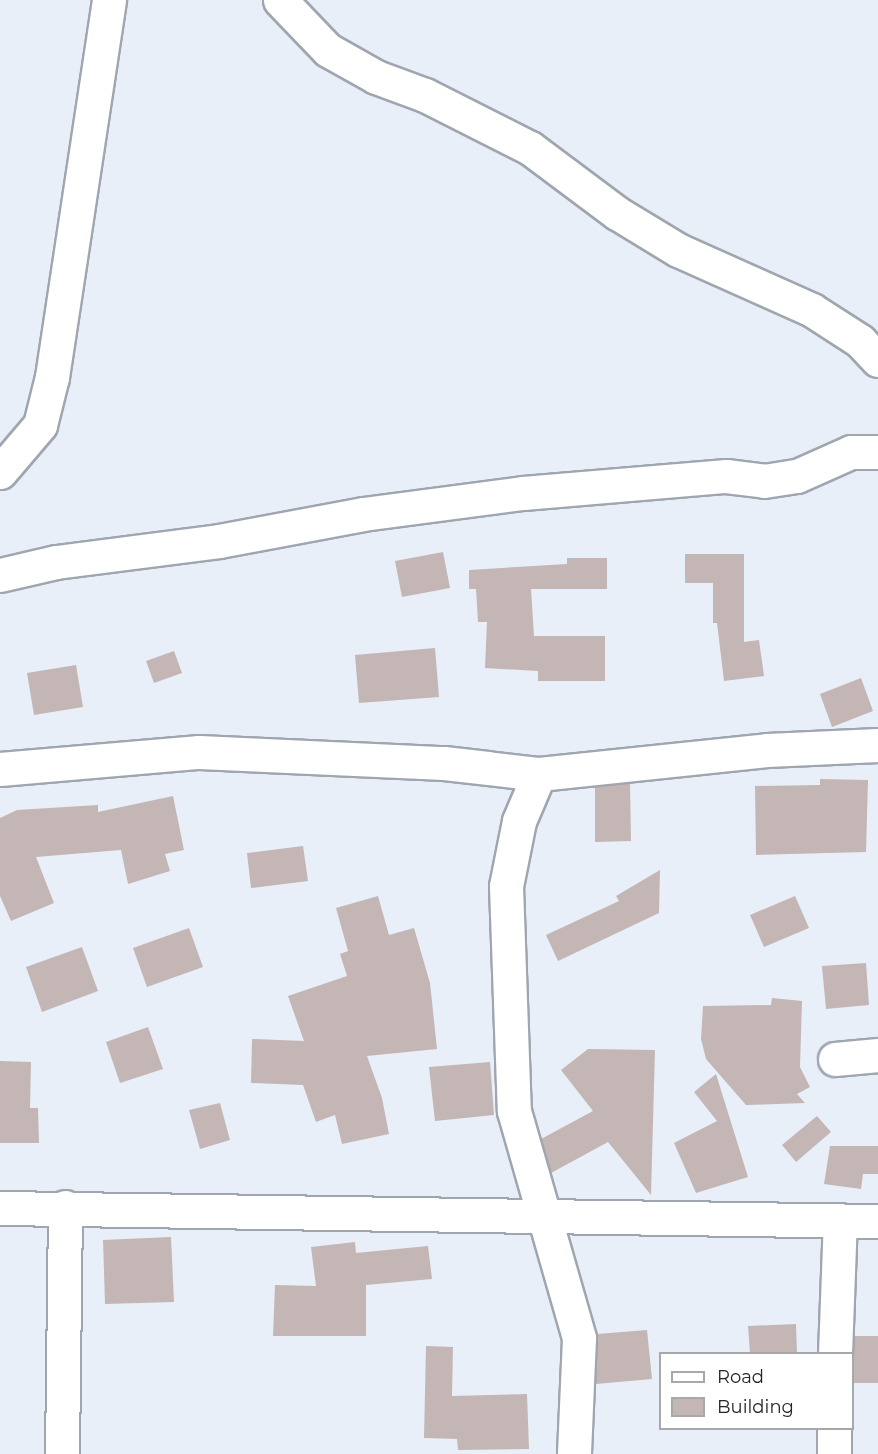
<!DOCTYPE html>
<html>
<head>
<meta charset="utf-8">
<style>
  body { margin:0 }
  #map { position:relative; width:878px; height:1454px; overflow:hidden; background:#e8eff8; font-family:Montserrat,sans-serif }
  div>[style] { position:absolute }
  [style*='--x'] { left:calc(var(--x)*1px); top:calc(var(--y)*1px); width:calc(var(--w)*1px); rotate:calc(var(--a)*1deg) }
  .building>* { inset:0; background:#c3b6b4 }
  .roads { filter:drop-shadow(2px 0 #a0a6af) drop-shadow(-2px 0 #a0a6af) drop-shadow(0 2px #a0a6af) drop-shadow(0 -2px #a0a6af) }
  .minor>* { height:33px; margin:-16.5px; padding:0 16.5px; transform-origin:16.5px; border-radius:16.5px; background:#fff }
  span { translate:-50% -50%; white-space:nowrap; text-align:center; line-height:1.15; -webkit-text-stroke:4.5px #fff; paint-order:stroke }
  .legend { position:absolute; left:659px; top:1352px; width:195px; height:78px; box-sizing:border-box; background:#fff; border:2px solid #a7a8a9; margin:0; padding:8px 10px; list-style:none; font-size:18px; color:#232629 }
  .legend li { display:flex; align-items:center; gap:12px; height:30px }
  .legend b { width:30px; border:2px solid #a7a8a9 }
</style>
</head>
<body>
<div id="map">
  <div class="building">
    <i style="clip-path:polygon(443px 552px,450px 588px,402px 597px,395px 561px)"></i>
    <i style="clip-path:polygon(685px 554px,744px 554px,744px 642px,759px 640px,764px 676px,724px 681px,717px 623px,713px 623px,713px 583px,685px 583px)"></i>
    <i style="clip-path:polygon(567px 558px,607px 558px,607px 589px,531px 589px,534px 636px,605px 636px,605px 681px,538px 681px,538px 671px,485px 668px,487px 622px,478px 622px,476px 589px,469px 589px,469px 570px,567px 564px)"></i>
    <i style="clip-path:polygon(435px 648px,439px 697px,359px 703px,355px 655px)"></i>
    <i style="clip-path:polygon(174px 651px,182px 673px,154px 683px,146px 661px)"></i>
    <i style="clip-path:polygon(76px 665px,83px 707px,34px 715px,27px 673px)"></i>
    <i style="clip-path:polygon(861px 678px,873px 711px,832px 727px,820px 694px)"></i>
    <i style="clip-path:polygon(820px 779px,868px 780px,866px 852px,756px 855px,755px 786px,820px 785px)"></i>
    <i style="clip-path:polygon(630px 783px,631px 841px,595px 842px,595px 787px)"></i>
    <i style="clip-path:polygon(173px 796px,184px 850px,165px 854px,170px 871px,128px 884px,121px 850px,36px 857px,54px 903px,11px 921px,0 896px,0 818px,17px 810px,98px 805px,98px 812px)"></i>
    <i style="clip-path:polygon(303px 846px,308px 881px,251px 888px,247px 853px)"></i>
    <i style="clip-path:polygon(660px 870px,659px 913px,558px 961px,546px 935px,619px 901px,616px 896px)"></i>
    <i style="clip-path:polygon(378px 896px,389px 935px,414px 928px,430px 983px,437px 1049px,367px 1056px,382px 1098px,389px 1134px,342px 1144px,335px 1115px,316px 1122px,303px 1085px,251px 1083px,252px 1039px,304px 1041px,288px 996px,347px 976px,340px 954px,348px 951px,336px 908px)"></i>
    <i style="clip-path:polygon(795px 896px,809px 928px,764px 947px,750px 915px)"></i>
    <i style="clip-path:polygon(189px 928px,203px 967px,147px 987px,133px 948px)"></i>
    <i style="clip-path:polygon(82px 947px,98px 991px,42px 1012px,26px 967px)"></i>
    <i style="clip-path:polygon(866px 963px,869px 1005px,826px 1009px,822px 966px)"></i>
    <i style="clip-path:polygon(772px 998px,802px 1001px,800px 1067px,810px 1087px,797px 1094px,805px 1103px,746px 1105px,706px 1059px,701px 1039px,703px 1006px,771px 1005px)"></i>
    <i style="clip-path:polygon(148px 1027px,163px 1069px,120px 1083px,106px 1042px)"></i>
    <i style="clip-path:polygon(588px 1049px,655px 1050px,651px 1195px,608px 1142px,551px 1173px,541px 1139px,593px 1111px,561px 1070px)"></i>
    <i style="clip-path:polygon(0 1061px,31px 1062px,30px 1108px,38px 1108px,39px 1143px,0 1143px)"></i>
    <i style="clip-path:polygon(490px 1062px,494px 1115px,435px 1121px,429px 1067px)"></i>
    <i style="clip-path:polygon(716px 1074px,748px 1177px,696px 1193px,674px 1143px,717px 1121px,694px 1092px)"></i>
    <i style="clip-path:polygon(220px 1103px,230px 1140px,200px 1149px,189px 1110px)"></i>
    <i style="clip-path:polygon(817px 1116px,831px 1132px,796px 1162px,782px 1145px)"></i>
    <i style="clip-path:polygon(830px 1146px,878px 1146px,878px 1174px,863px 1174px,861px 1189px,824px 1184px)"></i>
    <i style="clip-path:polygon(171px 1237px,174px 1302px,105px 1304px,103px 1240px)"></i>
    <i style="clip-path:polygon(355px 1242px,356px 1253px,428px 1246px,432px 1279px,366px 1285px,366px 1336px,273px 1336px,275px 1285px,316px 1286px,311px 1247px)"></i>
    <i style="clip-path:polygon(796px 1324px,797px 1353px,750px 1353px,748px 1326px)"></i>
    <i style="clip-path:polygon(647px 1330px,652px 1379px,596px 1384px,597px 1334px)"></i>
    <i style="clip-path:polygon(854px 1336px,878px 1336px,878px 1383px,852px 1383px)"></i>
    <i style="clip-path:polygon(426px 1346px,453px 1347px,452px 1396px,527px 1394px,529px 1449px,458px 1450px,457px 1439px,424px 1438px)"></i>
  </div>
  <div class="roads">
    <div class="minor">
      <i style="--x:280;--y:0;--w:69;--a:46.2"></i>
      <i style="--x:328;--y:50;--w:55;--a:29.4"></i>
      <i style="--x:376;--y:77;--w:52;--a:20.2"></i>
      <i style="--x:425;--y:95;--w:118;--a:26.8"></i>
      <i style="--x:530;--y:148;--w:109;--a:36.8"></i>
      <i style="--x:617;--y:213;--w:71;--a:31.2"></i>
      <i style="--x:678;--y:250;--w:147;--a:24.1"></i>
      <i style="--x:812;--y:310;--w:57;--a:32.9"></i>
      <i style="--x:860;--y:341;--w:26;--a:47"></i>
      <i style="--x:0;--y:472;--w:62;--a:-49.6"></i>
      <i style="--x:40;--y:425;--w:49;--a:-76"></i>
      <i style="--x:52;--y:377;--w:381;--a:-81.4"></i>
      <i style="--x:0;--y:575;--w:57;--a:-13.1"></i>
      <i style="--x:56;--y:562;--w:164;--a:-7.3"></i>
      <i style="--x:219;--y:541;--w:147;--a:-10.6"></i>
      <i style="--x:363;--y:514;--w:161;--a:-7.5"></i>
      <i style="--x:523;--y:493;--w:204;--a:-4.8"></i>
      <i style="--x:726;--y:476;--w:38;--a:7"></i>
      <i style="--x:764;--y:481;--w:33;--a:-9"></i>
      <i style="--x:797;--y:476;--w:59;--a:-24"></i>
      <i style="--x:851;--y:452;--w:27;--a:0"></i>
      <i style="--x:0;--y:769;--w:200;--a:-4.9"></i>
      <i style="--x:199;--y:752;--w:245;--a:2.6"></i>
      <i style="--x:444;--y:763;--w:96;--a:6.6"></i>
      <i style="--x:539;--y:774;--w:229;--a:-6"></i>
      <i style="--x:767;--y:750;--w:111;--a:-2.6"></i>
      <i style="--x:539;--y:774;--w:51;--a:113.1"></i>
      <i style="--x:519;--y:821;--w:66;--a:101.3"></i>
      <i style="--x:506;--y:886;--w:225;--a:88"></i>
      <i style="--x:514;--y:1111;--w:236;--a:74"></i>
      <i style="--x:579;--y:1338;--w:116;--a:92.5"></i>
      <i style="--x:835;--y:1059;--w:43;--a:-5.3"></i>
      <i style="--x:0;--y:1208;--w:878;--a:0.85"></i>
      <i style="--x:835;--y:1354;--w:134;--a:-87.9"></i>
      <i style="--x:62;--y:1454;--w:247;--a:-89.3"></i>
      <i style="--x:834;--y:1454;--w:26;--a:-90"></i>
    </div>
  </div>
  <ul class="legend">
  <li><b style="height:8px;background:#fff"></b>Road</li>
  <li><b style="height:16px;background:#c3b6b4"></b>Building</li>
  </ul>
</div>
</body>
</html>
